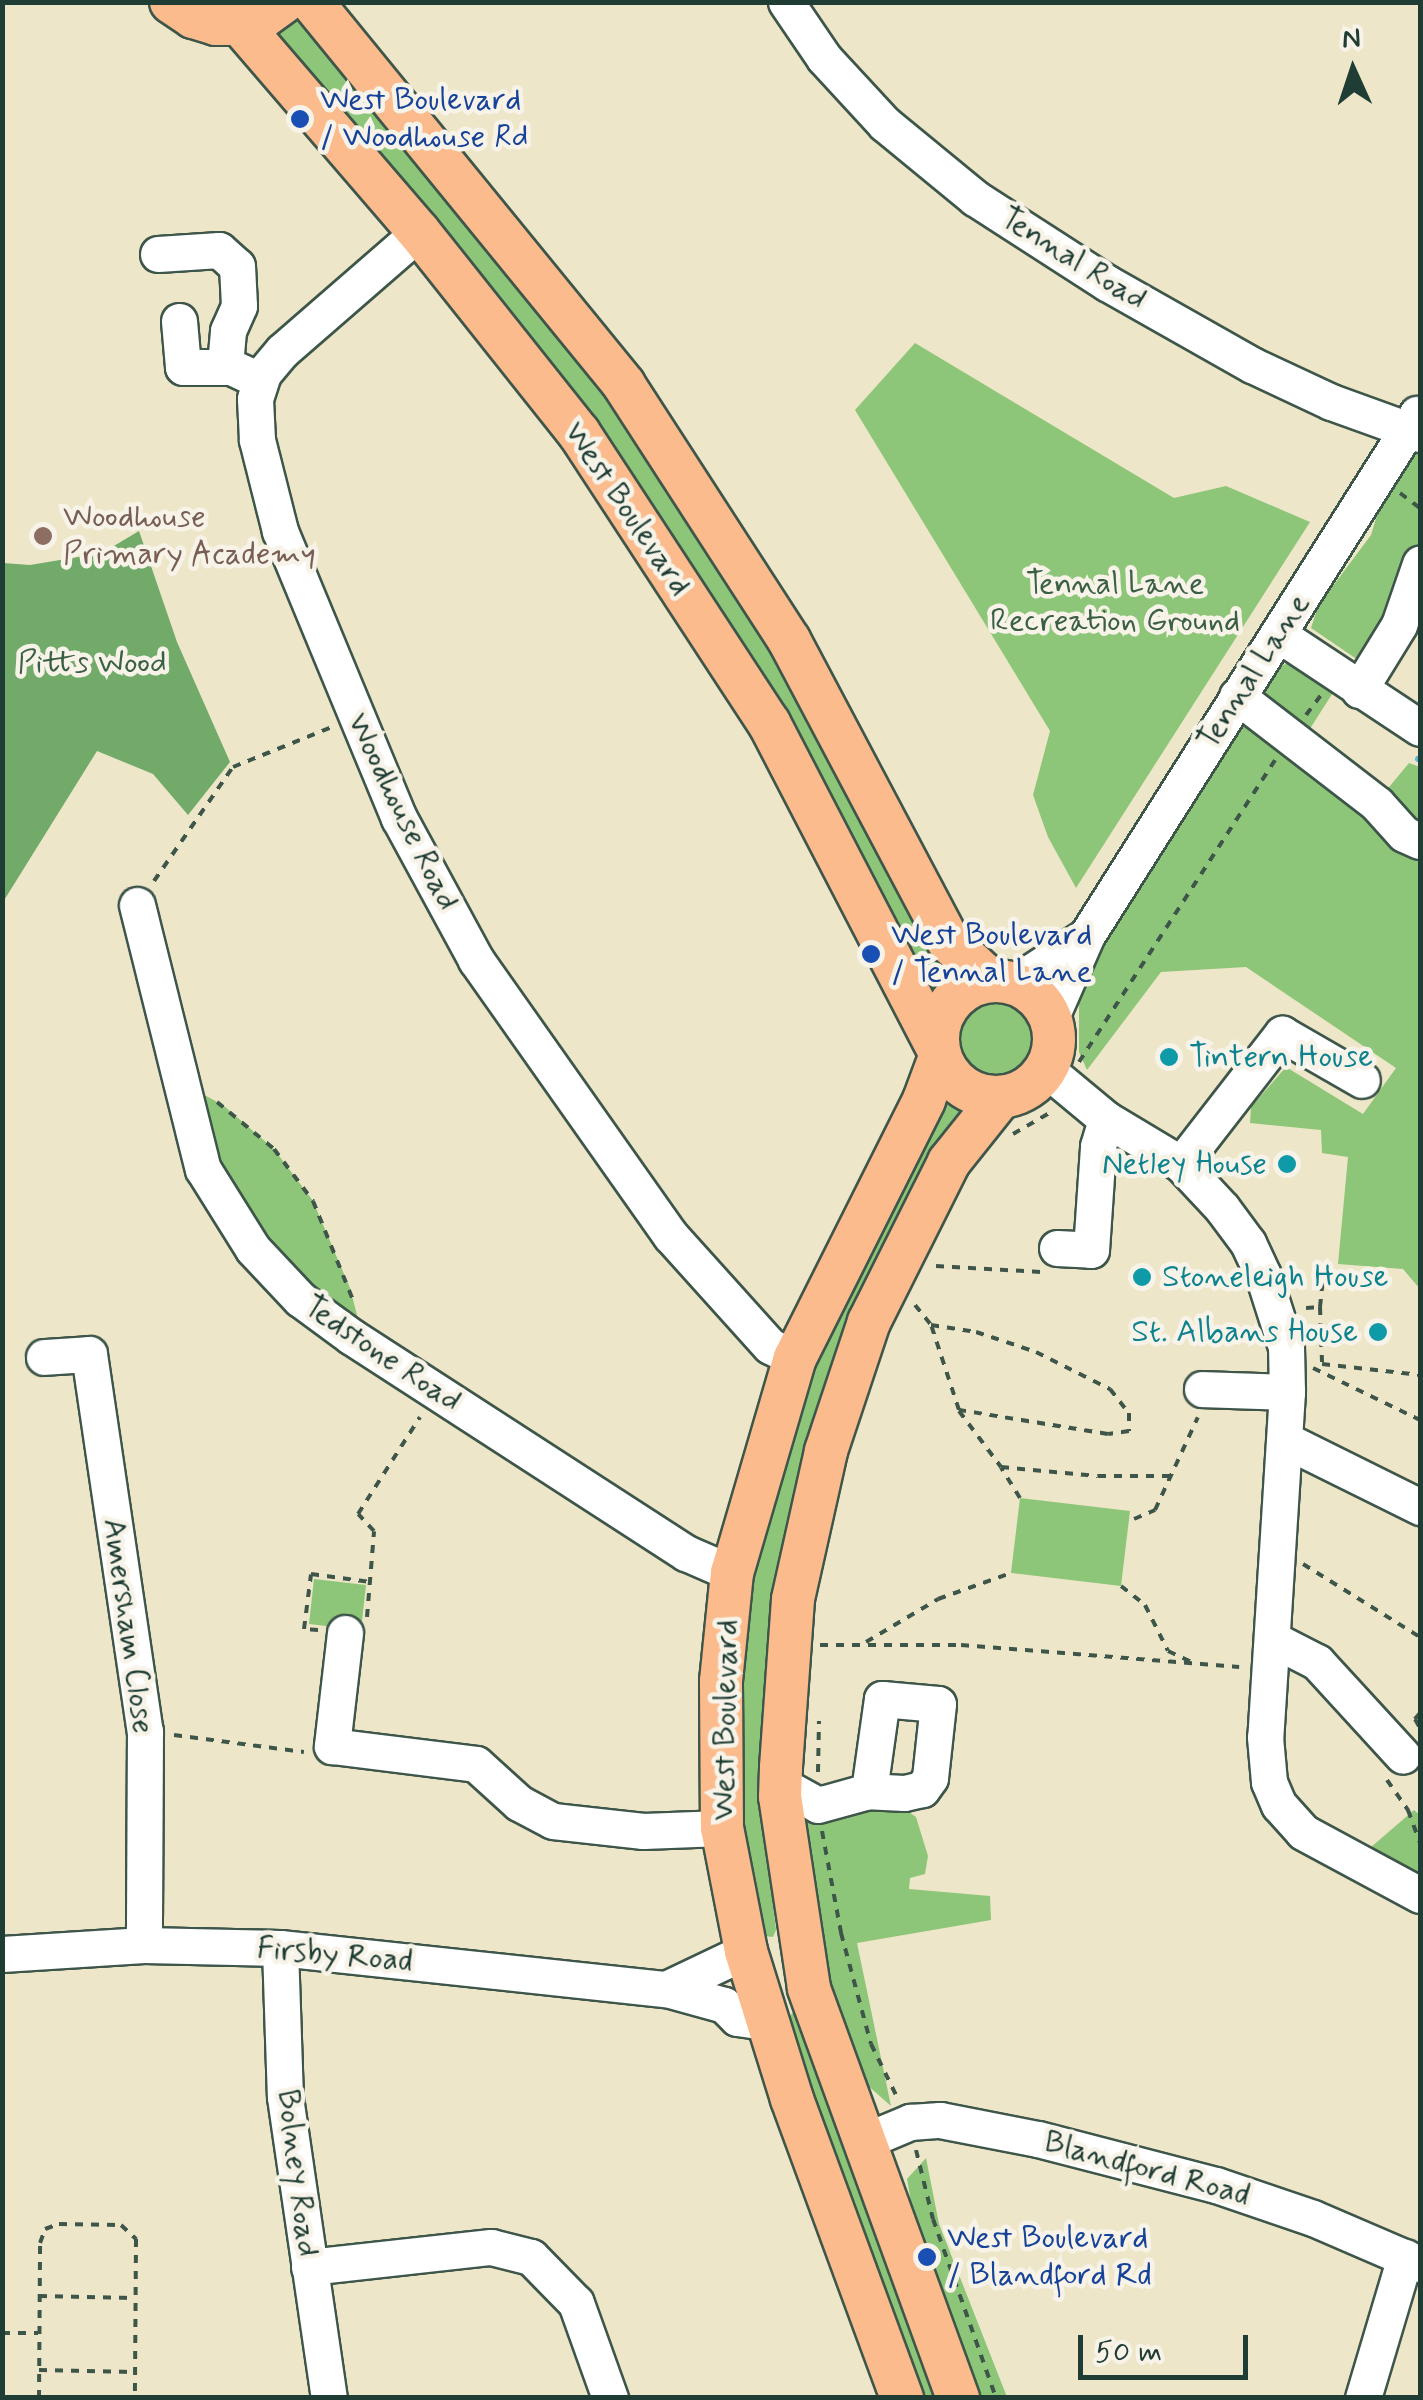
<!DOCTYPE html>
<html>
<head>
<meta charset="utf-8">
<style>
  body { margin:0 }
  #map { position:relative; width:1423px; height:2400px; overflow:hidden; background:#ede6c8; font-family:Mynerve,sans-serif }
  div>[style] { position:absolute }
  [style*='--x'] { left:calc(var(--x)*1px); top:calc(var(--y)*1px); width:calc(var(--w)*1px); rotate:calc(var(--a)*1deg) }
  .green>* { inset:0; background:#8ec679 }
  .round { border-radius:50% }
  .forest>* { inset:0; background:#72ab69 }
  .stream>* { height:6px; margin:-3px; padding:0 3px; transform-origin:3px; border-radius:3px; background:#56b7d4 }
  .path>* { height:4px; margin-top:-2px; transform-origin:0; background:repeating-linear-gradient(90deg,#3e564a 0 8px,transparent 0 16px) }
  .roads { filter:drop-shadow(2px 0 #3e564a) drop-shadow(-2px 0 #3e564a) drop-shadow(0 2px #3e564a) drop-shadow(0 -2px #3e564a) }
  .minor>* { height:35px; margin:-17.5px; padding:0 17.5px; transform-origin:17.5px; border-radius:17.5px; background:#fff }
  .major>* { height:42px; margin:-21px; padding:0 21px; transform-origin:21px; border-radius:21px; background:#fbbb8c }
  .major>.ring { margin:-21px; padding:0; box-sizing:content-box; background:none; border:42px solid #fbbb8c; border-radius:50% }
  .dots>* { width:28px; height:28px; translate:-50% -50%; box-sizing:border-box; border:5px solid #f7f3e8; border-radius:50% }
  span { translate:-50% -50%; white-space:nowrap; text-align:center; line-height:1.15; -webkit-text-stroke:9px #f7f3e8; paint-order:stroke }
  .transit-label { font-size:32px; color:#164399 }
  .left { translate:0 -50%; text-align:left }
  .street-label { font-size:32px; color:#1f3d34 }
  .education-label { font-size:32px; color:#785e54 }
  .park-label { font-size:32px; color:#3b5f45 }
  .culture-label { font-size:32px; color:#0d838f }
  .right { translate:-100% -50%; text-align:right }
  .frame { position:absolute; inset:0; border:5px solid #1f3d34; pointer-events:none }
  .north { position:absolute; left:1303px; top:20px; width:100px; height:100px; -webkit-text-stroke:8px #f7f3e8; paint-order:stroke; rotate:357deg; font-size:28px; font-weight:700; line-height:40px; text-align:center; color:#1f3d34 }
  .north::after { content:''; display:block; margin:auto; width:35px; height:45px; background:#1f3d34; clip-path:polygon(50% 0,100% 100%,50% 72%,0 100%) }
  .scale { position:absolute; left:1078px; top:2335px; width:170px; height:45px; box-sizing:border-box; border:5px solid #1f3d34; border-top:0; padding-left:12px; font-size:30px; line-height:35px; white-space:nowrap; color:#1f3d34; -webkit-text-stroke:8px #f7f3e8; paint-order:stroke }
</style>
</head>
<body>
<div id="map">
  <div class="green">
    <i style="clip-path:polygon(299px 11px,640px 429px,961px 971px,929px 1003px,817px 796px,269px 38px)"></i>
    <i style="clip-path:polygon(915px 343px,1174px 498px,1226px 486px,1310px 522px,1076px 888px,1048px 837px,1033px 795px,1050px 731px,855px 410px)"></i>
    <i style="clip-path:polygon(1420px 448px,1420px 552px,1361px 662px,1311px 628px,1318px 606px,1371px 535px,1381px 502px,1411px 453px)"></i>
    <i style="clip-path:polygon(1291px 663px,1334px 691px,1306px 735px,1380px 798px,1409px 763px,1420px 767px,1420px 1289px,1403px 1269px,1338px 1264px,1348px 1157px,1322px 1153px,1321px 1130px,1250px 1123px,1251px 1107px,1286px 1067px,1363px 1114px,1396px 1068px,1246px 967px,1161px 972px,1087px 1070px,1079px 1052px,1079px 989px,1090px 954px,1277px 666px)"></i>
    <i class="round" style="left:957px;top:994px;width:82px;height:82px"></i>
    <i style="clip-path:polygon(178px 1081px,223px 1105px,274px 1149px,313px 1201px,350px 1288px,365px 1346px,253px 1249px)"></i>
    <i style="clip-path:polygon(945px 1093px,964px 1104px,877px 1279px,763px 1821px,776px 1930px,773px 1937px,763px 1936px,738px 1802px,737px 1702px,753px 1569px,806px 1370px)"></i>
    <i style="clip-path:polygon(1020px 1498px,1130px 1511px,1121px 1586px,1011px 1573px)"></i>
    <i style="clip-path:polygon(314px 1579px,366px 1585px,361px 1630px,309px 1624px)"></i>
    <i style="clip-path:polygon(900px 1806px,916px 1817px,928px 1856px,925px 1874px,910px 1878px,909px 1889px,990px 1896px,991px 1920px,857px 1943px,891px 2106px,866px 2084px,834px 2009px,800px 1830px,808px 1822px)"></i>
    <i style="clip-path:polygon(1414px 1810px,1420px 1815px,1420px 1880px,1370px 1848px)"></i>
    <i style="clip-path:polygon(801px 2001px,946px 2397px,921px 2397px,785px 2023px)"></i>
    <i style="clip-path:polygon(926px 2158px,939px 2224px,1007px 2397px,973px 2397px,917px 2238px,907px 2179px)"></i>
  </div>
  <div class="forest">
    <i style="clip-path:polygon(139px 531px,177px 642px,230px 762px,188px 815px,153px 774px,97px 751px,3px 902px,3px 563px,30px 565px,102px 553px)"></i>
  </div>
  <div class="stream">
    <i style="--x:1418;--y:759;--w:2;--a:27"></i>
  </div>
  <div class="path">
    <i style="--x:1400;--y:493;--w:25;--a:37"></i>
    <i style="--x:1306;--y:715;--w:25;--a:-53"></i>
    <i style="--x:154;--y:881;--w:139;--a:-55.3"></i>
    <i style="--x:233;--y:767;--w:107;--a:-22"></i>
    <i style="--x:1079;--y:1062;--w:360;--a:-57"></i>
    <i style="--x:217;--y:1102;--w:74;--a:39.5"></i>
    <i style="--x:274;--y:1149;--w:65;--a:53.1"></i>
    <i style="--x:313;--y:1201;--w:107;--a:68"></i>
    <i style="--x:1013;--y:1134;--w:46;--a:-29.9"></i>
    <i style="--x:936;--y:1266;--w:105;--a:3.3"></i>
    <i style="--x:915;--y:1305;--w:26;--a:51"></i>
    <i style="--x:1320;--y:1307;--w:55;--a:87.9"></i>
    <i style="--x:1306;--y:1308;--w:14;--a:-4"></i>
    <i style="--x:1320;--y:1307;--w:31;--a:-84"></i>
    <i style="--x:931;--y:1325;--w:46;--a:8.8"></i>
    <i style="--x:976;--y:1332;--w:63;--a:18.4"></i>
    <i style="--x:1036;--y:1352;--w:83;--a:26.6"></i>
    <i style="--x:1110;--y:1389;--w:31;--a:52"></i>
    <i style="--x:1129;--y:1413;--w:18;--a:90"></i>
    <i style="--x:1129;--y:1431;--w:21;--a:172"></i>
    <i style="--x:1108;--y:1434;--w:151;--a:-170.8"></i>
    <i style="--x:959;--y:1410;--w:89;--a:-108.2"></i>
    <i style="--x:1322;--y:1364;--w:99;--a:6.4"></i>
    <i style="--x:1313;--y:1368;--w:119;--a:25.9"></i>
    <i style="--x:959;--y:1411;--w:70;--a:53.1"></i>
    <i style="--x:1020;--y:1498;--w:36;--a:-122"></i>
    <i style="--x:1001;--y:1467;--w:97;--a:5.3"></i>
    <i style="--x:1098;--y:1476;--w:72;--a:0"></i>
    <i style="--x:1134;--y:1519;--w:23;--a:-23"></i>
    <i style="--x:1155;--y:1510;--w:102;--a:-65.2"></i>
    <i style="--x:1303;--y:1564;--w:138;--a:32"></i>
    <i style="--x:1121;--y:1586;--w:31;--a:38"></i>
    <i style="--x:1145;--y:1605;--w:51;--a:63.4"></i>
    <i style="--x:1168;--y:1651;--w:26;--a:25"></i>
    <i style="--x:367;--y:1617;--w:86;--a:-85.3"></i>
    <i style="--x:374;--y:1531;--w:23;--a:-133"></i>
    <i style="--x:358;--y:1514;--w:115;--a:-57.4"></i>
    <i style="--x:318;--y:1630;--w:14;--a:-176"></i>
    <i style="--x:304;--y:1629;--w:55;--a:-82.7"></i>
    <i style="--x:311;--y:1574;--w:60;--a:7.7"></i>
    <i style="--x:866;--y:1642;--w:84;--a:-30.8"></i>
    <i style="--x:938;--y:1599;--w:77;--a:-19.6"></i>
    <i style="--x:820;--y:1645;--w:141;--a:0"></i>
    <i style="--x:961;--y:1645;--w:279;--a:4.5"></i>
    <i style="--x:1420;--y:1713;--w:8;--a:130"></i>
    <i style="--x:1415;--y:1719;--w:10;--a:61"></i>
    <i style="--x:174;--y:1735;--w:131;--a:7.5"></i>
    <i style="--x:818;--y:1772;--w:51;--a:-88.9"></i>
    <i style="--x:1387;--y:1780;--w:37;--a:55"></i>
    <i style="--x:1408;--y:1810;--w:35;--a:70"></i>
    <i style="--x:822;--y:1831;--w:104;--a:79.4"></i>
    <i style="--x:841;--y:1933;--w:115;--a:74.9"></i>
    <i style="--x:871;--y:2044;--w:57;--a:63.9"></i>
    <i style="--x:916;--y:2150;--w:71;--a:76.2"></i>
    <i style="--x:933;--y:2219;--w:190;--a:70.6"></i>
    <i style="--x:39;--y:2296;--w:95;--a:1.2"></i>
    <i style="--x:2;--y:2333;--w:36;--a:0"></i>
    <i style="--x:39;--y:2370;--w:95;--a:1.2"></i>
    <i style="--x:39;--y:2398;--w:155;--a:-89.6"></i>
    <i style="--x:40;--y:2243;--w:15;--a:-70"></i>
    <i style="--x:45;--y:2229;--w:15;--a:-20"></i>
    <i style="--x:59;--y:2224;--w:62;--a:0.9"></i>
    <i style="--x:121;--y:2225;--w:21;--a:43"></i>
    <i style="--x:136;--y:2239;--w:159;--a:90.4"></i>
  </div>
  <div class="roads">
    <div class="minor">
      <i style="--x:786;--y:2;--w:68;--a:55.8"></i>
      <i style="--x:824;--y:58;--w:90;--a:47.3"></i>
      <i style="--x:885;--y:124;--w:117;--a:39.4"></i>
      <i style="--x:975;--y:198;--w:157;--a:32.8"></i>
      <i style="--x:1107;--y:283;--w:167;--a:29.5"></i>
      <i style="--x:1252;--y:365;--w:87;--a:25.1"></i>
      <i style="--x:1331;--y:402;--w:95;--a:19.8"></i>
      <i style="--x:419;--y:232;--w:181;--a:139"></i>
      <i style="--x:282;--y:351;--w:30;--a:130"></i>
      <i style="--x:263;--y:374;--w:26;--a:108"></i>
      <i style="--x:255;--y:399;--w:41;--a:87.2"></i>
      <i style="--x:257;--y:440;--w:94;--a:75.8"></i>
      <i style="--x:280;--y:531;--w:311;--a:67.5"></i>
      <i style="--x:399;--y:818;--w:162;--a:61.5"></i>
      <i style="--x:476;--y:960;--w:337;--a:54.8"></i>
      <i style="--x:670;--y:1235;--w:149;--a:48"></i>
      <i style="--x:770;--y:1346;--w:28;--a:26"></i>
      <i style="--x:158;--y:254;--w:61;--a:-3.8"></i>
      <i style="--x:219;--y:250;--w:24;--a:42"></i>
      <i style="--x:237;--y:266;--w:40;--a:87.1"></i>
      <i style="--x:239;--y:306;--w:27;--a:114"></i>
      <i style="--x:228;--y:331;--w:36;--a:95"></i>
      <i style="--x:179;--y:321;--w:46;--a:85"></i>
      <i style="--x:183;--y:367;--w:48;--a:0"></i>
      <i style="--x:231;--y:367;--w:17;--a:25"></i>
      <i style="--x:1278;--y:634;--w:170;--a:33.5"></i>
      <i style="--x:1359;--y:690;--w:76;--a:-58.4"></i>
      <i style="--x:1399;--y:625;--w:65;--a:-71"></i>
      <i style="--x:1237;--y:696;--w:177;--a:37.6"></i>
      <i style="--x:1377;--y:804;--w:40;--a:48"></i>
      <i style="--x:1404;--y:834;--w:17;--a:24"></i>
      <i style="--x:137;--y:905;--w:272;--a:76"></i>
      <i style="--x:203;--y:1169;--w:94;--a:58"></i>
      <i style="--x:253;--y:1249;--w:69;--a:46.8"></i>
      <i style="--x:300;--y:1299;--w:64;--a:36.2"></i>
      <i style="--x:352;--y:1337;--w:398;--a:32.9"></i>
      <i style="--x:686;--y:1553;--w:50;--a:23.5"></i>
      <i style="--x:1014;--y:983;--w:86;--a:-33.1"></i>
      <i style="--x:1051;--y:1017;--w:90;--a:-66.3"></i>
      <i style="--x:1087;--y:935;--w:617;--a:-57.65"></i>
      <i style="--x:1047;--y:1070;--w:77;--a:39.7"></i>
      <i style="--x:1106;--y:1119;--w:87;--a:31"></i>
      <i style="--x:1181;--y:1164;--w:60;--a:47"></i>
      <i style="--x:1222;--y:1208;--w:44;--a:53.4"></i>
      <i style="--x:1248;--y:1243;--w:35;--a:65"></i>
      <i style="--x:1263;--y:1275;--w:76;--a:72.3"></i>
      <i style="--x:1286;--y:1347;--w:45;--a:88.7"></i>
      <i style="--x:1287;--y:1392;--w:346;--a:93.6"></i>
      <i style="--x:1265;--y:1737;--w:45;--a:84.9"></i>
      <i style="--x:1269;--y:1782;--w:25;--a:67"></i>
      <i style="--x:1279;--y:1805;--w:36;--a:48"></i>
      <i style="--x:1303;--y:1832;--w:133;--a:28.3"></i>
      <i style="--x:1181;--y:1164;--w:165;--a:-52.2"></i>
      <i style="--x:1282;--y:1034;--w:92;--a:29.9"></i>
      <i style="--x:1057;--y:1248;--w:34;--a:3"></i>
      <i style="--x:1091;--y:1250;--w:104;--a:-86.1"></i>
      <i style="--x:1098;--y:1146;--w:28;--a:-73"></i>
      <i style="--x:44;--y:1357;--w:45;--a:-3.8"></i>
      <i style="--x:89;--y:1354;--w:381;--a:81.6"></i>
      <i style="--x:145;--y:1731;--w:214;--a:90.3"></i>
      <i style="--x:1202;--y:1389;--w:85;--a:2"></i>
      <i style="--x:1285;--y:1440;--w:151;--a:26.4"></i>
      <i style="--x:345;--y:1633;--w:114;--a:96.6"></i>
      <i style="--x:332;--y:1746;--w:145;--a:7.1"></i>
      <i style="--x:476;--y:1764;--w:58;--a:42.2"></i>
      <i style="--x:519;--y:1803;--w:38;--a:28"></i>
      <i style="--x:553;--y:1821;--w:91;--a:6.3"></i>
      <i style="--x:643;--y:1831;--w:79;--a:-2.2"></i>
      <i style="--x:1272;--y:1639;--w:51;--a:27.1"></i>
      <i style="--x:1317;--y:1662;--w:127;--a:47.5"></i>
      <i style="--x:780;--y:1784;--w:43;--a:28.9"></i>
      <i style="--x:818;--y:1805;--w:53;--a:-15.4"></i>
      <i style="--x:869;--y:1791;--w:93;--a:-82"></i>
      <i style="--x:882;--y:1699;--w:56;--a:5.1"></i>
      <i style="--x:938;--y:1704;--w:74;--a:96.2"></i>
      <i style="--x:930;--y:1778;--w:14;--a:126"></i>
      <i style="--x:922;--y:1789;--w:18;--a:167"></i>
      <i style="--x:904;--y:1793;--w:35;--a:-177"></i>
      <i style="--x:280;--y:1948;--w:149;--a:88.1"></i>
      <i style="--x:285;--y:2097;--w:304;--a:81.7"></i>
      <i style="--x:2;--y:1954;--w:142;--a:-3.6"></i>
      <i style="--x:144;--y:1945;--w:136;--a:1.3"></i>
      <i style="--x:280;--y:1948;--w:388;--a:6.1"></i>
      <i style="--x:666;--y:1989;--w:60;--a:15.4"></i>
      <i style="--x:724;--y:2005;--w:18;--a:45"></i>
      <i style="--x:737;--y:2018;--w:30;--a:8"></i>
      <i style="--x:666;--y:1989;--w:89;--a:-25.4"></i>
      <i style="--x:867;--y:2140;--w:47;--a:-22.7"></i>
      <i style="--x:910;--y:2122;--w:30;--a:-4"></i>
      <i style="--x:940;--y:2120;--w:100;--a:11"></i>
      <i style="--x:1038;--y:2139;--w:184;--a:14.5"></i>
      <i style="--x:1216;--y:2185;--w:102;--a:18.8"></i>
      <i style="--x:1313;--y:2218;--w:116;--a:23.3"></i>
      <i style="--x:309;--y:2267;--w:183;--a:-6.3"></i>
      <i style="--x:491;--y:2247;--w:41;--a:14"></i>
      <i style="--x:531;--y:2257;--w:64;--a:45.6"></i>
      <i style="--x:576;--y:2303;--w:101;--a:70.3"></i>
      <i style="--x:1363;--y:2398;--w:147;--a:-73.4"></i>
    </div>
    <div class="major">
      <i style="--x:171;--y:2;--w:27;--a:34"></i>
      <i style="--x:193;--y:17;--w:24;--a:17"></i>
      <i style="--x:216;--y:24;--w:24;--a:0"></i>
      <i style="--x:240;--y:24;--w:24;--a:-17"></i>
      <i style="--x:263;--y:17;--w:26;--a:-36"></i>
      <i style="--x:312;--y:2;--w:494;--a:50.8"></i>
      <i style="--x:624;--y:385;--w:304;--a:57.1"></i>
      <i style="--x:789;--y:640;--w:342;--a:62.1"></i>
      <i style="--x:949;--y:942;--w:56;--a:42.8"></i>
      <i style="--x:240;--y:24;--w:274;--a:49.3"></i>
      <i style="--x:419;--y:232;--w:257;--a:51.5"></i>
      <i style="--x:579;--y:433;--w:347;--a:56.8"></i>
      <i style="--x:769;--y:723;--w:365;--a:62.6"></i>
      <i class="ring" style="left:938px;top:981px;width:74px;height:74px"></i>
      <i style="--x:902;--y:2398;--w:319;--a:-110.2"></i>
      <i style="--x:792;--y:2099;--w:155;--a:-107.3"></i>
      <i style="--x:746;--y:1951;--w:125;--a:-101"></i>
      <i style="--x:722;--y:1828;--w:147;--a:-90.4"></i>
      <i style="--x:721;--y:1681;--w:109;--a:-84.2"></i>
      <i style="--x:732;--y:1573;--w:224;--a:-73.7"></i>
      <i style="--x:795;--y:1358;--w:288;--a:-63.4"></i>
      <i style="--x:924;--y:1100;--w:46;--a:-69.6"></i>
      <i style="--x:958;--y:2398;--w:436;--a:-110"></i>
      <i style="--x:809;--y:1988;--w:193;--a:-98.6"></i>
      <i style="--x:780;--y:1797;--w:30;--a:-88"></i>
      <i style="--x:781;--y:1767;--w:168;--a:-85.9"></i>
      <i style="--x:793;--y:1599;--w:152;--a:-77.4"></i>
      <i style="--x:826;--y:1451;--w:136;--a:-71.6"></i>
      <i style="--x:869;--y:1322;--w:179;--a:-63.4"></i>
      <i style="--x:949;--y:1162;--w:82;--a:-51.4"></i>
    </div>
  </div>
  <div class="dots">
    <i style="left:300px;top:119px;background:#1a4fb4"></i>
    <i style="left:43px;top:536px;background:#8d6e63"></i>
    <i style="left:871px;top:954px;background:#1a4fb4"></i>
    <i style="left:1169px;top:1057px;background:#0f9aa8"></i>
    <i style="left:1287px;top:1164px;background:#0f9aa8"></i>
    <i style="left:1142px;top:1277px;background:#0f9aa8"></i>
    <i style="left:1378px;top:1332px;background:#0f9aa8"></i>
    <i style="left:927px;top:2257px;background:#1a4fb4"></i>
  </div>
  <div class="transit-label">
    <span class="left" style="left:320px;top:119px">West Boulevard<br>/ Woodhouse Rd</span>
    <span class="left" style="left:891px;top:954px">West Boulevard<br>/ Tennal Lane</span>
    <span class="left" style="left:947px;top:2257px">West Boulevard<br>/ Blandford Rd</span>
  </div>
  <div class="street-label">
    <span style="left:1073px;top:259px;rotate:32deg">Tennal Road</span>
    <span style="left:627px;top:509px;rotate:56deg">West Boulevard</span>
    <span style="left:1254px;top:672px;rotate:-57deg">Tennal Lane</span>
    <span style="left:402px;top:812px;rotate:64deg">Woodhouse Road</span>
    <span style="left:382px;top:1354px;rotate:34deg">Tedstone Road</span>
    <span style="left:128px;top:1626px;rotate:82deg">Amersham Close</span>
    <span style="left:726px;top:1720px;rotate:-89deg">West Boulevard</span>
    <span style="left:335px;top:1955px;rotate:5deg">Firsby Road</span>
    <span style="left:1147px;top:2169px;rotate:15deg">Blandford Road</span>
    <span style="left:297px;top:2173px;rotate:83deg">Bolney Road</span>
  </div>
  <div class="education-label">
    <span class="left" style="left:63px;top:536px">Woodhouse<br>Primary Academy</span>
  </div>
  <div class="park-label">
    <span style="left:1115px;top:603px">Tennal Lane<br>Recreation Ground</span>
    <span style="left:92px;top:663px">Pitts Wood</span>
  </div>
  <div class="culture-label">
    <span class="left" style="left:1189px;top:1057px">Tintern House</span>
    <span class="right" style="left:1267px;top:1164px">Netley House</span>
    <span class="left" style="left:1162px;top:1277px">Stoneleigh House</span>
    <span class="right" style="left:1358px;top:1332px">St. Albans House</span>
  </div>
  <div class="frame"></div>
  <div class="north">N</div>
  <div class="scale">50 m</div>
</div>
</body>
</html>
